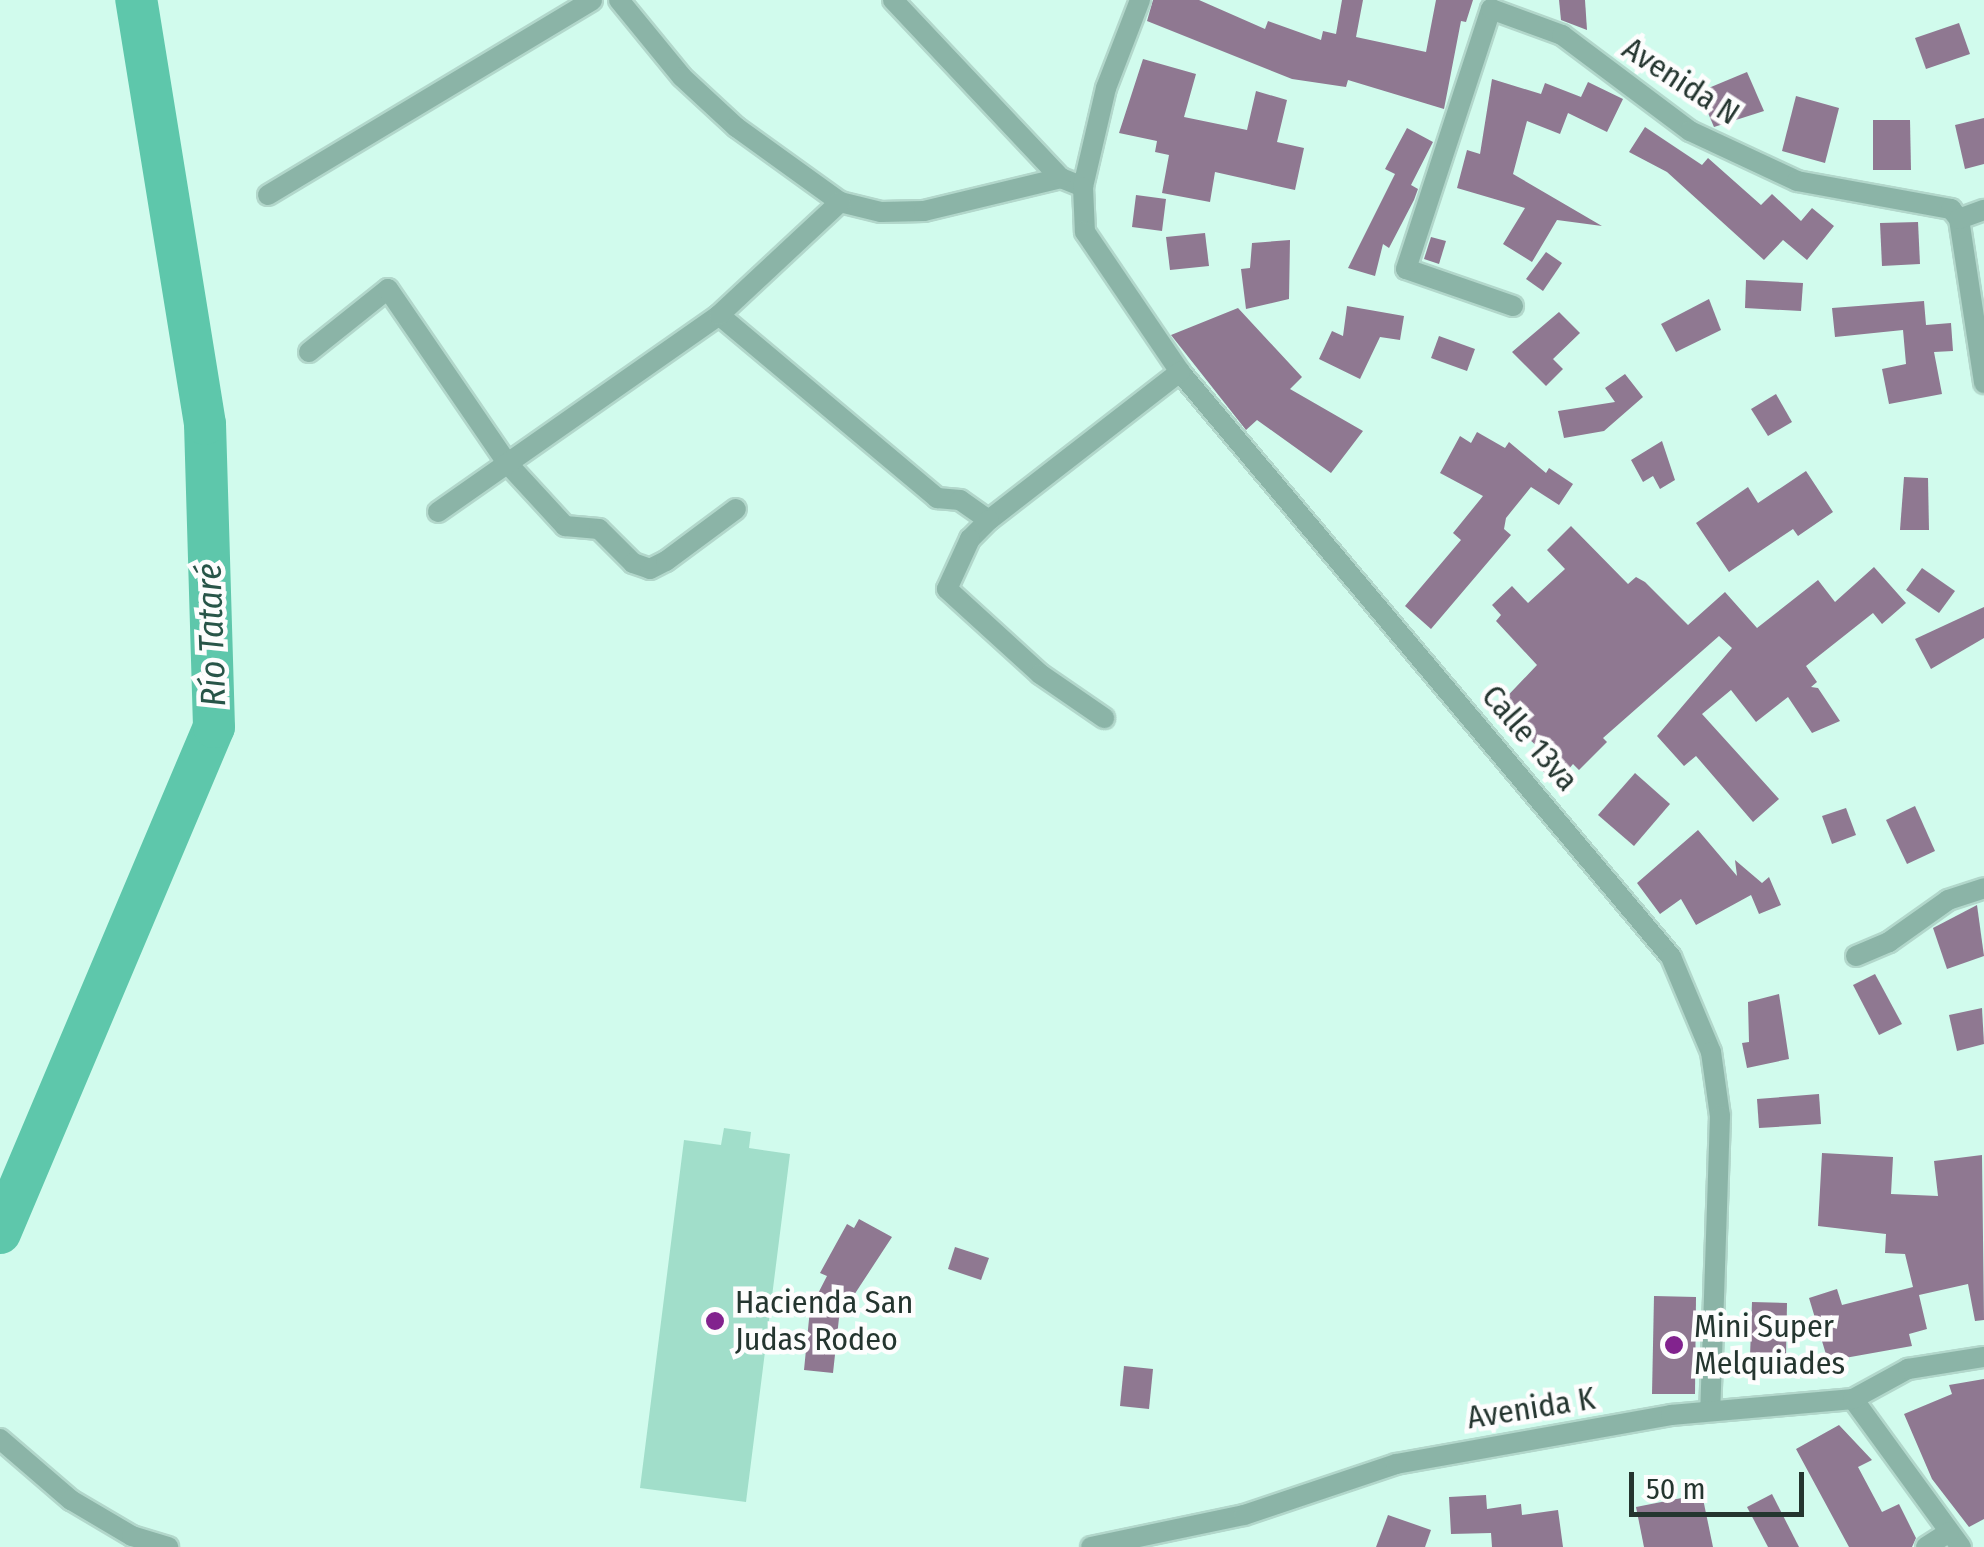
<!DOCTYPE html>
<html>
<head>
<meta charset="utf-8">
<style>
  body { margin:0 }
  #map { position:relative; width:1984px; height:1547px; overflow:hidden; background:#d1fbed; font-family:"Fira Sans Condensed",sans-serif }
  div>[style] { position:absolute }
  [style*='--x'] { left:calc(var(--x)*1px); top:calc(var(--y)*1px); width:calc(var(--w)*1px); rotate:calc(var(--a)*1deg) }
  .green>* { inset:0; background:#a1deca }
  .river>* { height:42px; margin:-21px; padding:0 21px; transform-origin:21px; border-radius:21px; background:#5ec7ab }
  .building>* { inset:0; background:#8f7891 }
  .roads { filter:drop-shadow(2px 0 #b2d7cb) drop-shadow(-2px 0 #b2d7cb) drop-shadow(0 2px #b2d7cb) drop-shadow(0 -2px #b2d7cb) }
  .street>* { height:20px; margin:-10px; padding:0 10px; transform-origin:10px; border-radius:10px; background:#8bb4a7 }
  .dots>* { width:28px; height:28px; translate:-50% -50%; box-sizing:border-box; border:5px solid #fdfdfd; border-radius:50% }
  span { translate:-50% -50%; white-space:nowrap; text-align:center; line-height:1.15; -webkit-text-stroke:9px #fdfdfd; paint-order:stroke }
  .street-label { font-size:32px; color:#24352f }
  .poi-label { font-size:32px; color:#24352f }
  .left { translate:0 -50%; text-align:left }
  .water-label { font-size:35px; color:#285548; font-style:italic }
  .scale { position:absolute; left:1629px; top:1472px; width:175px; height:45px; box-sizing:border-box; border:5px solid #24352f; border-top:0; padding-left:12px; font-size:30px; line-height:35px; white-space:nowrap; color:#24352f; -webkit-text-stroke:8px #fdfdfd; paint-order:stroke }
</style>
</head>
<body>
<div id="map">
  <div class="green">
    <i style="clip-path:polygon(724px 1128px,751px 1132px,749px 1148px,790px 1154px,746px 1502px,640px 1488px,684px 1140px,721px 1145px)"></i>
  </div>
  <div class="river">
    <i style="--x:0;--y:1233;--w:549;--a:-67.08"></i>
    <i style="--x:214;--y:727;--w:303;--a:-91.7"></i>
    <i style="--x:205;--y:424;--w:430;--a:-99.2"></i>
  </div>
  <div class="building">
    <i style="clip-path:polygon(1153px 0,1199px 0,1265px 29px,1268px 21px,1321px 40px,1323px 31px,1336px 34px,1342px 0,1363px 0,1356px 37px,1426px 52px,1436px 0,1473px 0,1466px 22px,1461px 21px,1444px 109px,1348px 80px,1346px 87px,1292px 79px,1147px 21px)"></i>
    <i style="clip-path:polygon(1559px 0,1585px 0,1587px 30px,1561px 20px)"></i>
    <i style="clip-path:polygon(1959px 23px,1970px 54px,1926px 69px,1915px 38px)"></i>
    <i style="clip-path:polygon(1143px 59px,1196px 74px,1184px 117px,1247px 130px,1256px 91px,1287px 100px,1277px 142px,1304px 148px,1295px 190px,1215px 172px,1210px 202px,1162px 193px,1169px 155px,1155px 152px,1157px 141px,1119px 133px)"></i>
    <i style="clip-path:polygon(1747px 72px,1764px 111px,1714px 127px,1699px 92px)"></i>
    <i style="clip-path:polygon(1492px 79px,1541px 94px,1545px 83px,1581px 97px,1588px 82px,1623px 99px,1607px 132px,1568px 113px,1560px 134px,1527px 121px,1513px 174px,1602px 226px,1557px 220px,1532px 262px,1503px 244px,1525px 208px,1457px 188px,1467px 150px,1480px 154px)"></i>
    <i style="clip-path:polygon(1796px 96px,1839px 108px,1825px 163px,1782px 151px)"></i>
    <i style="clip-path:polygon(1984px 118px,1984px 164px,1965px 169px,1955px 125px)"></i>
    <i style="clip-path:polygon(1873px 120px,1910px 120px,1911px 170px,1873px 170px)"></i>
    <i style="clip-path:polygon(1645px 127px,1702px 165px,1708px 158px,1761px 205px,1772px 194px,1801px 221px,1812px 208px,1834px 226px,1807px 260px,1783px 240px,1764px 260px,1667px 172px,1629px 152px)"></i>
    <i style="clip-path:polygon(1407px 128px,1433px 142px,1411px 185px,1418px 189px,1414px 200px,1389px 248px,1383px 244px,1375px 276px,1348px 268px,1395px 174px,1385px 169px)"></i>
    <i style="clip-path:polygon(1136px 195px,1166px 199px,1162px 231px,1132px 227px)"></i>
    <i style="clip-path:polygon(1918px 222px,1920px 264px,1882px 266px,1880px 223px)"></i>
    <i style="clip-path:polygon(1205px 233px,1209px 266px,1170px 270px,1166px 237px)"></i>
    <i style="clip-path:polygon(1431px 237px,1446px 241px,1439px 264px,1424px 259px)"></i>
    <i style="clip-path:polygon(1290px 240px,1289px 299px,1246px 309px,1241px 269px,1250px 268px,1252px 243px)"></i>
    <i style="clip-path:polygon(1546px 252px,1562px 263px,1543px 291px,1526px 279px)"></i>
    <i style="clip-path:polygon(1746px 280px,1803px 283px,1801px 311px,1745px 308px)"></i>
    <i style="clip-path:polygon(1709px 299px,1721px 330px,1676px 352px,1661px 324px)"></i>
    <i style="clip-path:polygon(1924px 301px,1926px 325px,1951px 323px,1953px 351px,1934px 352px,1942px 394px,1889px 404px,1882px 369px,1906px 364px,1903px 330px,1835px 337px,1832px 308px)"></i>
    <i style="clip-path:polygon(1347px 306px,1404px 316px,1400px 340px,1380px 337px,1360px 379px,1319px 359px,1332px 331px,1343px 336px)"></i>
    <i style="clip-path:polygon(1238px 308px,1302px 377px,1290px 389px,1363px 431px,1331px 473px,1257px 420px,1246px 430px,1171px 335px)"></i>
    <i style="clip-path:polygon(1559px 312px,1580px 333px,1553px 359px,1563px 369px,1546px 386px,1512px 352px)"></i>
    <i style="clip-path:polygon(1439px 336px,1475px 349px,1467px 371px,1431px 358px)"></i>
    <i style="clip-path:polygon(1625px 374px,1643px 397px,1604px 431px,1564px 438px,1558px 411px,1615px 402px,1605px 388px)"></i>
    <i style="clip-path:polygon(1776px 394px,1792px 422px,1768px 436px,1751px 409px)"></i>
    <i style="clip-path:polygon(1477px 432px,1505px 448px,1509px 442px,1546px 473px,1549px 468px,1573px 484px,1559px 505px,1531px 487px,1506px 518px,1504px 529px,1511px 535px,1431px 629px,1405px 606px,1461px 540px,1453px 533px,1483px 496px,1440px 473px,1460px 436px,1471px 443px)"></i>
    <i style="clip-path:polygon(1662px 441px,1675px 480px,1660px 489px,1653px 476px,1643px 482px,1631px 460px)"></i>
    <i style="clip-path:polygon(1806px 471px,1833px 512px,1798px 536px,1793px 529px,1729px 572px,1696px 523px,1748px 487px,1758px 503px)"></i>
    <i style="clip-path:polygon(1904px 477px,1928px 478px,1929px 530px,1900px 530px)"></i>
    <i style="clip-path:polygon(1571px 526px,1628px 584px,1636px 577px,1645px 582px,1688px 625px,1725px 592px,1757px 628px,1818px 580px,1835px 602px,1874px 567px,1906px 603px,1882px 624px,1873px 613px,1806px 666px,1817px 682px,1811px 687px,1818px 688px,1840px 721px,1812px 733px,1788px 697px,1756px 722px,1731px 690px,1702px 714px,1779px 799px,1753px 822px,1696px 756px,1684px 766px,1657px 736px,1732px 648px,1719px 636px,1603px 738px,1607px 742px,1579px 770px,1573px 764px,1557px 783px,1532px 762px,1542px 751px,1496px 708px,1537px 665px,1496px 621px,1501px 615px,1492px 605px,1512px 586px,1528px 603px,1565px 569px,1547px 550px)"></i>
    <i style="clip-path:polygon(1922px 568px,1955px 591px,1939px 613px,1906px 590px)"></i>
    <i style="clip-path:polygon(1984px 607px,1984px 638px,1931px 669px,1915px 639px)"></i>
    <i style="clip-path:polygon(1635px 773px,1670px 804px,1634px 846px,1598px 815px)"></i>
    <i style="clip-path:polygon(1915px 806px,1935px 851px,1907px 864px,1886px 820px)"></i>
    <i style="clip-path:polygon(1846px 808px,1856px 835px,1832px 844px,1822px 816px)"></i>
    <i style="clip-path:polygon(1698px 830px,1737px 876px,1735px 860px,1762px 883px,1769px 877px,1781px 905px,1759px 914px,1751px 895px,1696px 925px,1681px 899px,1660px 914px,1637px 883px)"></i>
    <i style="clip-path:polygon(1977px 905px,1984px 956px,1947px 969px,1933px 928px)"></i>
    <i style="clip-path:polygon(1875px 974px,1902px 1024px,1879px 1035px,1853px 985px)"></i>
    <i style="clip-path:polygon(1779px 994px,1789px 1059px,1747px 1068px,1742px 1043px,1749px 1042px,1748px 1002px)"></i>
    <i style="clip-path:polygon(1982px 1008px,1984px 1044px,1957px 1051px,1949px 1015px)"></i>
    <i style="clip-path:polygon(1819px 1094px,1821px 1124px,1759px 1128px,1757px 1099px)"></i>
    <i style="clip-path:polygon(1822px 1153px,1893px 1157px,1891px 1194px,1938px 1196px,1934px 1161px,1982px 1155px,1984px 1320px,1975px 1321px,1968px 1284px,1919px 1295px,1927px 1329px,1909px 1334px,1912px 1346px,1828px 1361px,1809px 1298px,1837px 1289px,1842px 1305px,1913px 1287px,1905px 1254px,1885px 1253px,1886px 1234px,1818px 1226px)"></i>
    <i style="clip-path:polygon(859px 1219px,892px 1237px,839px 1318px,833px 1373px,804px 1370px,810px 1309px,827px 1276px,820px 1273px,847px 1224px,854px 1228px)"></i>
    <i style="clip-path:polygon(955px 1247px,989px 1258px,981px 1280px,948px 1269px)"></i>
    <i style="clip-path:polygon(1654px 1296px,1696px 1297px,1695px 1394px,1652px 1394px)"></i>
    <i style="clip-path:polygon(1752px 1302px,1787px 1303px,1786px 1358px,1750px 1356px)"></i>
    <i style="clip-path:polygon(1124px 1366px,1153px 1369px,1149px 1409px,1120px 1406px)"></i>
    <i style="clip-path:polygon(1984px 1379px,1984px 1519px,1969px 1527px,1932px 1479px,1904px 1414px,1952px 1394px,1949px 1385px)"></i>
    <i style="clip-path:polygon(1839px 1425px,1872px 1460px,1858px 1467px,1882px 1512px,1899px 1504px,1916px 1538px,1912px 1547px,1849px 1547px,1796px 1449px)"></i>
    <i style="clip-path:polygon(1702px 1494px,1713px 1547px,1644px 1547px,1636px 1507px)"></i>
    <i style="clip-path:polygon(1772px 1494px,1799px 1547px,1768px 1547px,1747px 1507px)"></i>
    <i style="clip-path:polygon(1486px 1495px,1487px 1509px,1521px 1504px,1522px 1515px,1558px 1510px,1563px 1547px,1492px 1547px,1491px 1533px,1451px 1534px,1449px 1497px)"></i>
    <i style="clip-path:polygon(1388px 1515px,1431px 1530px,1425px 1547px,1376px 1547px)"></i>
  </div>
  <div class="roads">
    <div class="street">
      <i style="--x:619;--y:0;--w:99;--a:50.7"></i>
      <i style="--x:682;--y:77;--w:74;--a:42.8"></i>
      <i style="--x:736;--y:127;--w:128;--a:35.8"></i>
      <i style="--x:840;--y:202;--w:42;--a:13.7"></i>
      <i style="--x:881;--y:212;--w:43;--a:-1.3"></i>
      <i style="--x:924;--y:211;--w:141;--a:-13.5"></i>
      <i style="--x:1061;--y:178;--w:24;--a:22"></i>
      <i style="--x:893;--y:0;--w:245;--a:46.7"></i>
      <i style="--x:1140;--y:0;--w:94;--a:111.1"></i>
      <i style="--x:1106;--y:88;--w:102;--a:103.1"></i>
      <i style="--x:1083;--y:187;--w:45;--a:87.5"></i>
      <i style="--x:1085;--y:232;--w:169;--a:55.8"></i>
      <i style="--x:1180;--y:372;--w:764;--a:49.99"></i>
      <i style="--x:1671;--y:957;--w:103;--a:67.2"></i>
      <i style="--x:1711;--y:1052;--w:65;--a:82"></i>
      <i style="--x:1720;--y:1116;--w:294;--a:91.9"></i>
      <i style="--x:268;--y:195;--w:378;--a:-31"></i>
      <i style="--x:1959;--y:219;--w:166;--a:81.3"></i>
      <i style="--x:1513;--y:306;--w:113;--a:-160.9"></i>
      <i style="--x:1406;--y:269;--w:274;--a:-71.9"></i>
      <i style="--x:1491;--y:9;--w:76;--a:20.1"></i>
      <i style="--x:1562;--y:35;--w:160;--a:36.9"></i>
      <i style="--x:1690;--y:131;--w:118;--a:25"></i>
      <i style="--x:1797;--y:181;--w:157;--a:10.3"></i>
      <i style="--x:1951;--y:209;--w:13;--a:51"></i>
      <i style="--x:1959;--y:219;--w:27;--a:-20"></i>
      <i style="--x:719;--y:315;--w:285;--a:40"></i>
      <i style="--x:937;--y:498;--w:23;--a:5"></i>
      <i style="--x:960;--y:500;--w:35;--a:35"></i>
      <i style="--x:989;--y:520;--w:242;--a:-37.8"></i>
      <i style="--x:309;--y:352;--w:101;--a:-38.6"></i>
      <i style="--x:388;--y:289;--w:211;--a:55.6"></i>
      <i style="--x:507;--y:463;--w:86;--a:47.4"></i>
      <i style="--x:565;--y:526;--w:34;--a:5"></i>
      <i style="--x:599;--y:529;--w:48;--a:45"></i>
      <i style="--x:633;--y:563;--w:18;--a:19"></i>
      <i style="--x:650;--y:569;--w:18;--a:-27"></i>
      <i style="--x:666;--y:561;--w:87;--a:-36.6"></i>
      <i style="--x:438;--y:512;--w:343;--a:-35"></i>
      <i style="--x:719;--y:315;--w:166;--a:-43"></i>
      <i style="--x:989;--y:520;--w:27;--a:135"></i>
      <i style="--x:970;--y:539;--w:55;--a:114.7"></i>
      <i style="--x:947;--y:589;--w:126;--a:42.4"></i>
      <i style="--x:1040;--y:674;--w:78;--a:34.5"></i>
      <i style="--x:1856;--y:956;--w:36;--a:-23"></i>
      <i style="--x:1889;--y:942;--w:72;--a:-35.4"></i>
      <i style="--x:1948;--y:900;--w:38;--a:-18"></i>
      <i style="--x:1853;--y:1399;--w:183;--a:53.9"></i>
      <i style="--x:0;--y:1439;--w:94;--a:40.7"></i>
      <i style="--x:71;--y:1500;--w:71;--a:30.5"></i>
      <i style="--x:132;--y:1536;--w:38;--a:17"></i>
      <i style="--x:1091;--y:1547;--w:156;--a:-11.8"></i>
      <i style="--x:1244;--y:1515;--w:160;--a:-18.5"></i>
      <i style="--x:1396;--y:1464;--w:279;--a:-10.1"></i>
      <i style="--x:1671;--y:1415;--w:183;--a:-5"></i>
      <i style="--x:1853;--y:1399;--w:63;--a:-28.6"></i>
      <i style="--x:1908;--y:1369;--w:77;--a:-9"></i>
      <i style="--x:1926;--y:1547;--w:27;--a:-33"></i>
    </div>
  </div>
  <div class="dots">
    <i style="left:715px;top:1321px;background:#82238e"></i>
    <i style="left:1674px;top:1345px;background:#82238e"></i>
  </div>
  <div class="street-label">
    <span style="left:1681px;top:81px;rotate:33deg">Avenida N</span>
    <span style="left:1530px;top:738px;rotate:49deg">Calle 13va</span>
    <span style="left:1531px;top:1408px;rotate:-9deg">Avenida K</span>
  </div>
  <div class="poi-label">
    <span class="left" style="left:735px;top:1321px">Hacienda San<br>Judas Rodeo</span>
    <span class="left" style="left:1694px;top:1345px">Mini Super<br>Melquiades</span>
  </div>
  <div class="water-label">
    <span style="left:211px;top:635px;rotate:-92deg">Río Tataré</span>
  </div>
  <div class="scale">50 m</div>
</div>
</body>
</html>
